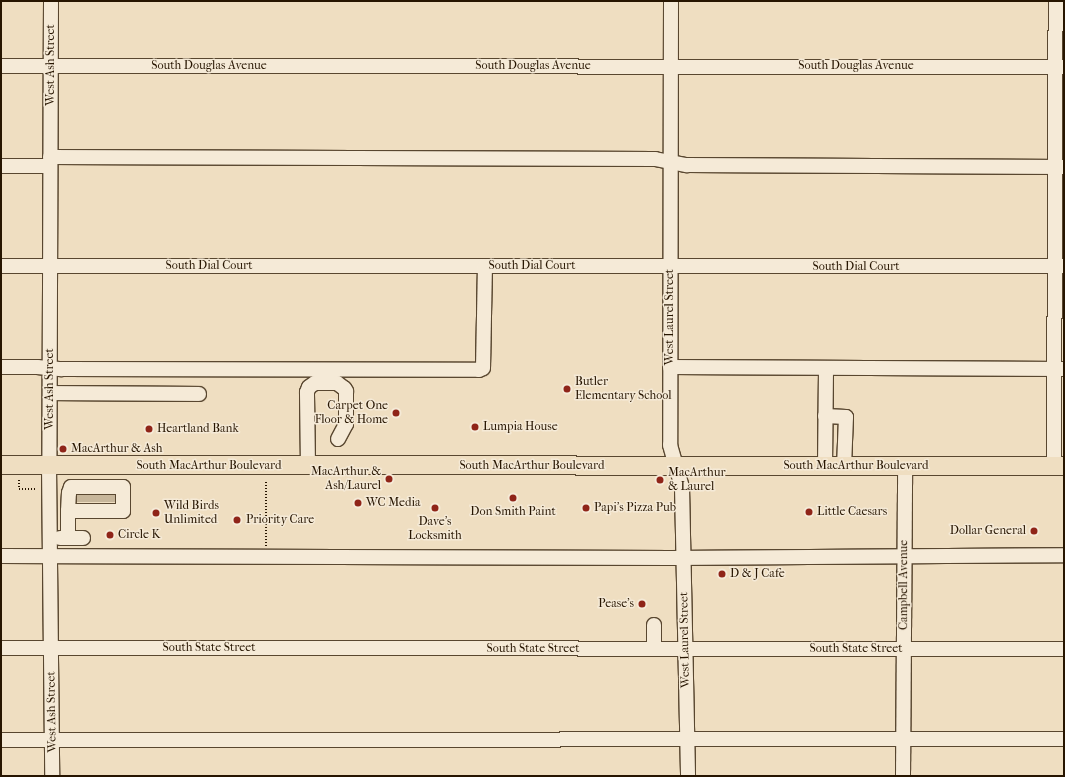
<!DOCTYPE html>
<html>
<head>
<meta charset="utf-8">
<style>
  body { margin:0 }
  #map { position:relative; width:1065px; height:777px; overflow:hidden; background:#efdec1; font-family:"IM FELL French Canon",serif }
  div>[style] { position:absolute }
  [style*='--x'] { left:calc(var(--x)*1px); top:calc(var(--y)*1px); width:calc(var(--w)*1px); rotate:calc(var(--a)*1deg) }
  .minor-tunnel>* { height:14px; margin-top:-7px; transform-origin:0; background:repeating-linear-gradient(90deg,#c7b69a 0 14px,transparent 0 21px) }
  .path>* { height:2px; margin-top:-1px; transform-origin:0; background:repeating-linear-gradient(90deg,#271500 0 1px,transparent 0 3px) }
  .roads { filter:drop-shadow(1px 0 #594730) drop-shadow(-1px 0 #594730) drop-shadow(0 1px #594730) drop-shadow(0 -1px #594730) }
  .minor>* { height:14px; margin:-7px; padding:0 7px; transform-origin:7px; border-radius:7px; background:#f5ead7 }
  .major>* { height:18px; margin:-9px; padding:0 9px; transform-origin:9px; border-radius:9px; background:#efdec1 }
  .dots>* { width:11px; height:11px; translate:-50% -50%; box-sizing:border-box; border:2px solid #f5ead7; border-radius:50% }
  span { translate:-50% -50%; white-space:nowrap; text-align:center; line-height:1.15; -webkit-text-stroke:3px #f5ead7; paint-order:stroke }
  .street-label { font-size:12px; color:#271500 }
  .poi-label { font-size:12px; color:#271500 }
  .left { translate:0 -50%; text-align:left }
  .right { translate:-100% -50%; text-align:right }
  .frame { position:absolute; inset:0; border:2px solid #271500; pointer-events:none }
</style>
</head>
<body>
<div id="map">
  <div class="minor-tunnel">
    <i style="--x:83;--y:490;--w:12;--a:90"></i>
    <i style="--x:96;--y:490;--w:12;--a:90"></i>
    <i style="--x:110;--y:502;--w:12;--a:-90"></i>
  </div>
  <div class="path">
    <i style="--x:19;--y:480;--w:9;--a:90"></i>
    <i style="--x:19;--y:489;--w:16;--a:0"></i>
    <i style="--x:266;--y:546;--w:66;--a:-90"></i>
  </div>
  <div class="roads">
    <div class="minor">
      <i style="--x:51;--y:1;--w:465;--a:90.2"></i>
      <i style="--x:49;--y:466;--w:310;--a:89.4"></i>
      <i style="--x:671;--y:1;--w:444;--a:90.1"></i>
      <i style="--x:670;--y:445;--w:44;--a:74.1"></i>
      <i style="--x:682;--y:487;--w:289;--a:88.8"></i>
      <i style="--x:1;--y:66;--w:1063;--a:0.05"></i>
      <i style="--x:50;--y:157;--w:605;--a:0.19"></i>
      <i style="--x:655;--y:159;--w:33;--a:11"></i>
      <i style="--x:687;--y:165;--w:377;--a:0.3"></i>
      <i style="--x:1;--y:166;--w:49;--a:0"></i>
      <i style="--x:1;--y:266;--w:1063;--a:0"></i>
      <i style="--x:1;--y:367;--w:36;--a:0"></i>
      <i style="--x:37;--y:367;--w:25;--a:5"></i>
      <i style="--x:62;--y:369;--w:417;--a:0.1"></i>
      <i style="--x:479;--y:370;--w:4;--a:-27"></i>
      <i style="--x:483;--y:368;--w:102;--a:-88.9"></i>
      <i style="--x:670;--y:367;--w:394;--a:0.3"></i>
      <i style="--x:50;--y:393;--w:149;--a:0.4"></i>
      <i style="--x:825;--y:416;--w:21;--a:3"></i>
      <i style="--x:846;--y:417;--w:49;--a:92.3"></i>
      <i style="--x:308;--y:466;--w:74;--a:-90.8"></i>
      <i style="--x:307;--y:392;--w:5;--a:-68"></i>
      <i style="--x:309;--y:387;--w:7;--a:-34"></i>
      <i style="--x:315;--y:383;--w:22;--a:0"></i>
      <i style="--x:337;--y:383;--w:9;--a:36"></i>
      <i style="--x:344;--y:388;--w:4;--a:56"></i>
      <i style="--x:346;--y:391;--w:33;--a:90"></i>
      <i style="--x:346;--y:424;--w:17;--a:118"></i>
      <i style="--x:825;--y:466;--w:98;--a:-89.4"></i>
      <i style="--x:1054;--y:466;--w:465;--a:-89.8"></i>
      <i style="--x:60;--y:538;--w:23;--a:0"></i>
      <i style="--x:68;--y:538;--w:27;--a:-90"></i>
      <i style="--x:68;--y:511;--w:18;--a:-87"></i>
      <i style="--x:69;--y:493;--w:6;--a:-72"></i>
      <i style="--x:71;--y:487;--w:52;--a:0"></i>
      <i style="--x:123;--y:487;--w:24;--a:90"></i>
      <i style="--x:123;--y:511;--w:55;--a:180"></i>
      <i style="--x:1;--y:556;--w:671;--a:0.17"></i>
      <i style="--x:672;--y:558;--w:392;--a:-0.4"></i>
      <i style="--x:654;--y:625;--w:24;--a:90"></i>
      <i style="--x:1;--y:648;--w:1063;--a:0.05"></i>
      <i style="--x:1;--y:740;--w:1063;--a:-0.05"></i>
      <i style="--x:903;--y:776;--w:310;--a:-89.6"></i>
    </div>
    <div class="major">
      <i style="--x:1;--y:465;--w:1063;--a:0.05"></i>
    </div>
  </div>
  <div class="dots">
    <i style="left:567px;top:389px;background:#8f2418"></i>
    <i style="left:396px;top:413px;background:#8f2418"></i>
    <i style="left:475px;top:427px;background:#8f2418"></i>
    <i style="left:149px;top:429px;background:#8f2418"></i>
    <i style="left:63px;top:449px;background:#8f2418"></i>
    <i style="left:389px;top:479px;background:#8f2418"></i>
    <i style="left:660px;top:480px;background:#8f2418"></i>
    <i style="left:513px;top:498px;background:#8f2418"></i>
    <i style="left:358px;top:503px;background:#8f2418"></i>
    <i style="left:435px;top:508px;background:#8f2418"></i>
    <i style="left:586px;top:508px;background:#8f2418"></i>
    <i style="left:809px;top:512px;background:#8f2418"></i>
    <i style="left:156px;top:513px;background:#8f2418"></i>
    <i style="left:237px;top:520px;background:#8f2418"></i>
    <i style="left:1034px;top:531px;background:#8f2418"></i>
    <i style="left:110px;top:535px;background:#8f2418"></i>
    <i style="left:722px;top:574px;background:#8f2418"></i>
    <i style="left:642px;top:604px;background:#8f2418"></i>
  </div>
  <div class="street-label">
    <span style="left:51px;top:65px;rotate:-90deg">West Ash Street</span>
    <span style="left:209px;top:66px">South Douglas Avenue</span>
    <span style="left:533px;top:66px">South Douglas Avenue</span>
    <span style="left:856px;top:66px">South Douglas Avenue</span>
    <span style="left:209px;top:266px">South Dial Court</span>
    <span style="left:532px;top:266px">South Dial Court</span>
    <span style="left:856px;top:267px">South Dial Court</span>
    <span style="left:670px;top:317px;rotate:-90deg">West Laurel Street</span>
    <span style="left:50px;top:389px;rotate:-90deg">West Ash Street</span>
    <span style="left:209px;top:466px">South MacArthur Boulevard</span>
    <span style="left:532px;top:466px">South MacArthur Boulevard</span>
    <span style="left:856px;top:466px">South MacArthur Boulevard</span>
    <span style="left:904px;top:585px;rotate:-90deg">Campbell Avenue</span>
    <span style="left:685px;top:640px;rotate:-91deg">West Laurel Street</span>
    <span style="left:209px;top:648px">South State Street</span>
    <span style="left:533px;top:649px">South State Street</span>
    <span style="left:856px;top:649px">South State Street</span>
    <span style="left:52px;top:712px;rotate:-91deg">West Ash Street</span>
  </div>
  <div class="poi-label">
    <span class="left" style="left:575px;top:389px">Butler<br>Elementary School</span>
    <span class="right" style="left:388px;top:413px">Carpet One<br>Floor &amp; Home</span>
    <span class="left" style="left:483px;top:427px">Lumpia House</span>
    <span class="left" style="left:157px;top:429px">Heartland Bank</span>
    <span class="left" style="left:71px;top:449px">MacArthur &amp; Ash</span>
    <span class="right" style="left:381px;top:479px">MacArthur &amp;<br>Ash/Laurel</span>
    <span class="left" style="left:668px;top:480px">MacArthur<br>&amp; Laurel</span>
    <span class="left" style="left:366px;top:503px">WC Media</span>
    <span class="left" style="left:164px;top:513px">Wild Birds<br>Unlimited</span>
    <span class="left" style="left:594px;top:508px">Papi's Pizza Pub</span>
    <span style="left:513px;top:512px">Don Smith Paint</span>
    <span class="left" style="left:817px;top:512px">Little Caesars</span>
    <span class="left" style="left:246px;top:520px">Priority Care</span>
    <span style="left:435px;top:529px">Dave's<br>Locksmith</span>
    <span class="right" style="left:1026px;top:531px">Dollar General</span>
    <span class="left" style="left:118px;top:535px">Circle K</span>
    <span class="left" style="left:730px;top:574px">D &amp; J Cafe</span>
    <span class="right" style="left:634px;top:604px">Pease's</span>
  </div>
  <div class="frame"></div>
</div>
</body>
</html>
